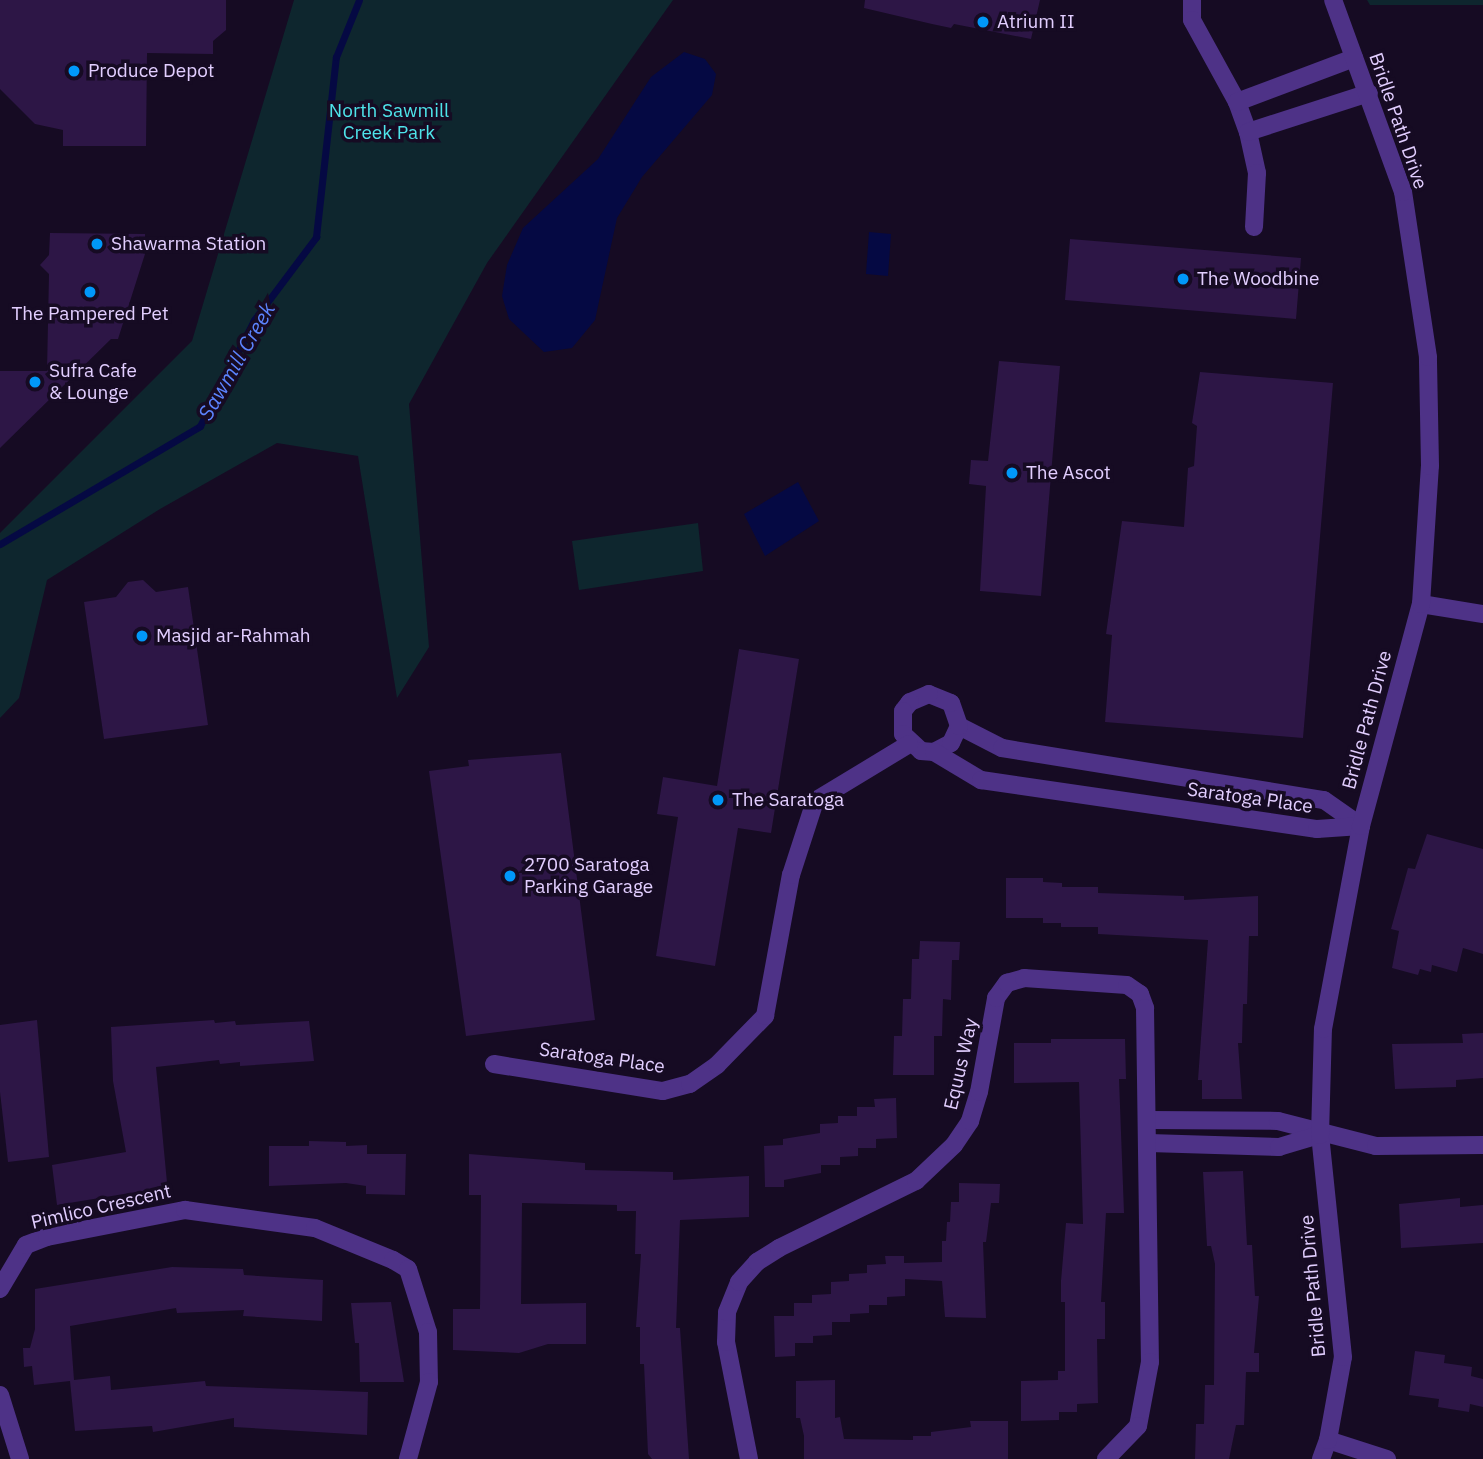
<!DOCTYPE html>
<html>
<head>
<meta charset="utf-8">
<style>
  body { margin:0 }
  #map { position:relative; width:1483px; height:1459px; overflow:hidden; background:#160b23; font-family:"IBM Plex Sans",sans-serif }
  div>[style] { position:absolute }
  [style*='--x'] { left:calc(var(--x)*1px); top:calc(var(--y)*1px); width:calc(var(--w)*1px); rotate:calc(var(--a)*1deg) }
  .green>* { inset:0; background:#0e262e }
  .water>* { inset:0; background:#050943 }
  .stream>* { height:7px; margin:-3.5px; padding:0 3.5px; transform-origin:3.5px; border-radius:3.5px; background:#050943 }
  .building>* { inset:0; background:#2d1646 }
  .minor>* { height:18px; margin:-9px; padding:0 9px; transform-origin:9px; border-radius:9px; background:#4e3287 }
  .dots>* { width:19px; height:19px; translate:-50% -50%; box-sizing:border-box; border:4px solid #160b23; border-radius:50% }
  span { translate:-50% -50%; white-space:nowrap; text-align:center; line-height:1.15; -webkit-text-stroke:7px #160b23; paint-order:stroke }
  .poi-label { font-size:19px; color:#e2ceff }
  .left { translate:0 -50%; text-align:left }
  .park-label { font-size:19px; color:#4ee4ea }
  .street-label { font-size:19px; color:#e2ceff }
  .water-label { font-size:21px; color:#5c84ff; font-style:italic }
</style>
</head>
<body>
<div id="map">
  <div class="green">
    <i style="clip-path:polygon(294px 0,673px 0,487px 263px,409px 404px,429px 647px,397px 698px,358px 456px,277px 443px,160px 509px,47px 580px,19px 698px,0 718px,0 533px,192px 341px)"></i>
    <i style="clip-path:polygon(1367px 0,1483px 0,1483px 5px,1370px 5px)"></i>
    <i style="clip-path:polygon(698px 523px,703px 571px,579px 590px,572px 541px)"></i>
  </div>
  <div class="water">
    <i style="clip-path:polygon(684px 52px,705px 59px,716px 74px,712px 95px,642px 177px,617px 218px,595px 320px,572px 348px,544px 352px,509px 319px,502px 296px,507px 265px,523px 228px,598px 159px,651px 77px)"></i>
    <i style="clip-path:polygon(869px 232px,891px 234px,888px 276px,866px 274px)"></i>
    <i style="clip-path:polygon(798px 482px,819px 521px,765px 556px,744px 514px)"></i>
  </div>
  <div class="stream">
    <i style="--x:0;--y:544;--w:232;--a:-30.5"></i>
    <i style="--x:200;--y:426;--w:119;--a:-63"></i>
    <i style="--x:254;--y:320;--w:104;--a:-53.2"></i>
    <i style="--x:316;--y:237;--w:181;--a:-83.7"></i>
    <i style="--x:336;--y:57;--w:61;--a:-68"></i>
  </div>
  <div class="building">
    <i style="clip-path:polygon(0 0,226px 0,226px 30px,213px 41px,213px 54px,147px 53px,146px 146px,63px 146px,63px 130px,35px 124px,0 89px)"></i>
    <i style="clip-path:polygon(865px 0,1040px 0,1031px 39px,954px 24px,951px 28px,932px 24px,864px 8px)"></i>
    <i style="clip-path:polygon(50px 233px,145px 234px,145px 254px,118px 339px,111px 339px,0 448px,0 371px,47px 371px,49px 274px,40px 265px,49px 255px)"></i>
    <i style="clip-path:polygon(1070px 239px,1301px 258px,1296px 319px,1065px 300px)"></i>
    <i style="clip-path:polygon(999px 361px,1060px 366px,1041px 596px,980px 591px,986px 486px,969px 484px,971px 460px,988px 461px)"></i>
    <i style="clip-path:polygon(1200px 372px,1333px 383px,1303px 738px,1105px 722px,1112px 635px,1106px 634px,1122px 521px,1184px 527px,1188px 468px,1194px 466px,1197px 426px,1192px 423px)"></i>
    <i style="clip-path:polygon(143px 580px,156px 592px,188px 587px,208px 725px,104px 739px,84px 602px,116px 597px,128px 582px)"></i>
    <i style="clip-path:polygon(739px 649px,799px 659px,771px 833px,738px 828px,715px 966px,656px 956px,678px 817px,657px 814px,663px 777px,717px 786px)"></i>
    <i style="clip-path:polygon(561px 753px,595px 1020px,466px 1036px,429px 771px,469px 766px,468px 760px)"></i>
    <i style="clip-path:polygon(1427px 834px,1483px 849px,1483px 954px,1463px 948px,1457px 972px,1432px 965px,1431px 972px,1420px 969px,1418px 975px,1392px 968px,1399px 931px,1391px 929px,1408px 868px,1415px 869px)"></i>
    <i style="clip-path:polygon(1006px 878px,1043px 878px,1043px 882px,1062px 883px,1062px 887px,1098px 887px,1098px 893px,1184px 896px,1184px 900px,1258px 896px,1258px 936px,1249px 936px,1247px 1004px,1243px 1004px,1242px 1043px,1238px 1043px,1242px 1099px,1202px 1099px,1202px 1080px,1198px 1080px,1208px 940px,1098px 934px,1098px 927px,1061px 927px,1061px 923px,1043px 923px,1043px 918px,1006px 918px)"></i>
    <i style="clip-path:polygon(920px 941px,960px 942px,959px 960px,952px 960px,951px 1000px,943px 999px,942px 1036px,934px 1036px,934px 1075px,893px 1075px,894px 1036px,902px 1036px,903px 999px,911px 999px,912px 959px,919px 959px)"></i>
    <i style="clip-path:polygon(37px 1020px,49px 1157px,8px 1162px,0 1092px,0 1025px)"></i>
    <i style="clip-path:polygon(214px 1020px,215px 1023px,235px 1021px,236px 1025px,309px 1021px,314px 1061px,240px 1066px,240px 1062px,220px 1064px,219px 1060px,156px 1067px,168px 1193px,143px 1196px,142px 1191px,57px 1205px,52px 1165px,126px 1152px,113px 1081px,111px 1027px)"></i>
    <i style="clip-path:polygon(1483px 1033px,1483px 1078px,1456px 1080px,1456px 1087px,1395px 1089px,1392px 1044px,1463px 1043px,1462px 1034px)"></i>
    <i style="clip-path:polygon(1051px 1039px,1125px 1039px,1126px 1079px,1119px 1079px,1124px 1213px,1106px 1213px,1101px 1302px,1105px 1302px,1105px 1339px,1097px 1339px,1098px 1403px,1077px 1404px,1077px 1412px,1059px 1412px,1059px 1420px,1021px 1421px,1021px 1381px,1058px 1380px,1058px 1371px,1065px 1371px,1065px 1302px,1061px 1302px,1061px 1281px,1066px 1223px,1083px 1224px,1079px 1082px,1014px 1083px,1014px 1043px,1051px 1043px)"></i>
    <i style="clip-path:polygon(896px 1098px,897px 1138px,876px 1139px,876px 1148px,858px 1148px,858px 1156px,840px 1157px,840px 1165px,821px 1165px,821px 1173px,784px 1180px,784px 1187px,765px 1187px,764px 1146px,783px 1145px,783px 1139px,820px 1133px,820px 1124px,838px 1123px,838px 1116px,857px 1116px,857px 1107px,875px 1107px,874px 1099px)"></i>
    <i style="clip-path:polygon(309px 1141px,346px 1142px,346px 1146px,367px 1145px,367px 1154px,406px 1154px,405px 1195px,366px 1194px,366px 1186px,346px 1183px,269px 1186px,269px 1146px,309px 1146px)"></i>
    <i style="clip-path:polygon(469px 1154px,585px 1163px,585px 1170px,673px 1172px,673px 1180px,749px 1176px,749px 1217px,680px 1220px,676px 1328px,680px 1328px,689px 1459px,652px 1459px,648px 1454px,644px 1364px,640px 1364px,640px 1327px,636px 1327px,641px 1254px,635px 1254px,636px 1211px,617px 1211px,617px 1205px,522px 1203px,521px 1304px,586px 1303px,586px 1344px,548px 1344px,519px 1353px,453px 1350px,453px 1309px,480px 1309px,481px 1195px,469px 1195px)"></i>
    <i style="clip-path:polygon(1243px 1171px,1247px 1245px,1252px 1245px,1255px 1296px,1259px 1296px,1254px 1353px,1259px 1353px,1259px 1372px,1246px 1372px,1244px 1425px,1236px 1425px,1229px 1459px,1195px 1459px,1196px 1424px,1204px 1424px,1205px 1385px,1214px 1385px,1215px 1264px,1211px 1246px,1207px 1246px,1203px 1172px)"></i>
    <i style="clip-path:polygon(959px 1183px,1000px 1184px,999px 1203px,991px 1203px,986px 1242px,983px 1242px,986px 1318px,945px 1317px,942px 1281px,905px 1279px,905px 1296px,887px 1297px,887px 1305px,869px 1305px,869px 1313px,850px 1314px,850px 1322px,832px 1322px,832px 1335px,813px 1336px,813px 1343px,795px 1343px,795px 1356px,775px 1357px,774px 1316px,794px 1316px,794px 1303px,812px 1303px,812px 1295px,831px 1294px,831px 1282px,849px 1281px,849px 1274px,867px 1273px,867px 1265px,886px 1264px,885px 1256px,904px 1256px,904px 1263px,942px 1262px,942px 1241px,946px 1241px,947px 1222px,950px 1222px,951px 1202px,959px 1202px)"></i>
    <i style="clip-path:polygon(1460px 1198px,1460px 1207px,1483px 1205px,1483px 1243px,1401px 1248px,1399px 1204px)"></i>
    <i style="clip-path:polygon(172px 1267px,243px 1269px,244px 1275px,323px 1280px,322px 1321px,243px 1316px,244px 1310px,177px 1313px,176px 1308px,70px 1326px,74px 1380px,110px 1376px,111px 1390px,205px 1381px,206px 1386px,368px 1392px,367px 1435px,234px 1427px,234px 1418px,153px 1432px,152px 1426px,75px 1431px,70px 1381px,34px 1385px,32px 1366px,24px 1367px,23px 1348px,30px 1348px,35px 1329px,35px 1289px)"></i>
    <i style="clip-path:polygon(391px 1302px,404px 1382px,360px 1382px,359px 1343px,355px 1343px,351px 1303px)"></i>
    <i style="clip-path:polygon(1415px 1351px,1445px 1355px,1444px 1363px,1472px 1367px,1471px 1376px,1483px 1379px,1483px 1407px,1470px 1404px,1469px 1412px,1438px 1407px,1439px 1399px,1409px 1395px)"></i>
    <i style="clip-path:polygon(835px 1380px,835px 1418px,840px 1417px,844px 1439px,913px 1440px,913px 1436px,931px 1436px,931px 1432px,971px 1427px,970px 1421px,1008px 1421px,1008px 1459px,804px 1459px,804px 1436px,800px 1418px,796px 1418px,796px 1381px)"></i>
  </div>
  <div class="minor">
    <i style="--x:1192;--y:0;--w:20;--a:90"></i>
    <i style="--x:1192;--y:20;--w:94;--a:61.2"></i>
    <i style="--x:1237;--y:102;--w:32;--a:70"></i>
    <i style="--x:1248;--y:132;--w:42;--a:77.6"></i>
    <i style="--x:1257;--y:173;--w:54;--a:93.2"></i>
    <i style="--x:1237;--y:102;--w:125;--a:-20.6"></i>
    <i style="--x:1248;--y:132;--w:127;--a:-17.9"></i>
    <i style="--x:1421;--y:604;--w:63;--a:9.2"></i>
    <i style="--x:959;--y:726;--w:48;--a:27.1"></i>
    <i style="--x:1002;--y:748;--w:326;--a:9.2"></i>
    <i style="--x:1324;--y:800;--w:45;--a:35.1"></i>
    <i style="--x:934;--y:752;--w:19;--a:-28"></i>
    <i style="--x:951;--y:743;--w:19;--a:-65"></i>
    <i style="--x:959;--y:726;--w:24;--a:-109"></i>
    <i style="--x:951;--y:703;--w:24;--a:-158"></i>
    <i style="--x:929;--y:694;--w:21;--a:157"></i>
    <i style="--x:910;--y:702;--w:11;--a:128"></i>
    <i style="--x:903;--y:711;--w:23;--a:90"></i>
    <i style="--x:903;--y:734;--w:25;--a:43"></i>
    <i style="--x:921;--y:751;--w:13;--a:4"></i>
    <i style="--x:934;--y:752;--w:55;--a:30.8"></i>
    <i style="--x:981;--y:780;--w:340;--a:8.3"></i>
    <i style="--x:1317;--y:829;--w:44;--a:-3.9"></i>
    <i style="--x:494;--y:1064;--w:171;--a:9.1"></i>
    <i style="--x:663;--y:1091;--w:28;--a:-15"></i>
    <i style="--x:690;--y:1084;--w:33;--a:-35"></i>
    <i style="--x:717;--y:1065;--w:69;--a:-45.6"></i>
    <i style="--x:765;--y:1016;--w:143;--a:-79.6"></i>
    <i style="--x:791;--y:875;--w:78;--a:-72"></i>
    <i style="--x:815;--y:801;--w:110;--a:-31.2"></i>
    <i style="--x:1149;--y:1120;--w:129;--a:0.4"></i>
    <i style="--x:1278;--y:1121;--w:101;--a:14.3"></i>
    <i style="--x:1376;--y:1146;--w:107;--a:-0.5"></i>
    <i style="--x:1149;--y:1143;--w:130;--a:1.8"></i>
    <i style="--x:1279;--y:1147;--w:42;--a:-16.7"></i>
    <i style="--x:0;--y:1289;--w:51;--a:-59.4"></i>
    <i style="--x:26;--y:1245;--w:22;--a:-21"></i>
    <i style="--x:47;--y:1237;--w:141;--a:-11.1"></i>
    <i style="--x:185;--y:1210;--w:131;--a:7.9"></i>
    <i style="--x:315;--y:1228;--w:84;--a:22.3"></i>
    <i style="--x:393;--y:1260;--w:17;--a:31"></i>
    <i style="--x:408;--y:1269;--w:66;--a:72.4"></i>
    <i style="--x:428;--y:1332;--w:50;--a:88.9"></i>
    <i style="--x:429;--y:1382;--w:80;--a:105.3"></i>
    <i style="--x:0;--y:1395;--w:67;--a:72.6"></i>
    <i style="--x:1328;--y:1440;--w:62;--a:17.9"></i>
    <i style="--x:749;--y:1459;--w:119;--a:-101.1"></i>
    <i style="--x:726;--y:1342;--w:30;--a:-88"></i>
    <i style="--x:727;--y:1312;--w:32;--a:-68"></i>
    <i style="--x:739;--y:1282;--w:27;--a:-48"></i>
    <i style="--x:757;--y:1262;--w:26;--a:-32"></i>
    <i style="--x:779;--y:1248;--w:153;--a:-26.1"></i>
    <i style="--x:916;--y:1181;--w:52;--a:-43.5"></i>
    <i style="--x:954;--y:1145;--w:29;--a:-56"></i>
    <i style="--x:970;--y:1121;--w:30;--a:-73"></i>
    <i style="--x:979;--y:1092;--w:96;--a:-79.7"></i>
    <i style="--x:996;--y:998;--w:19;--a:-54"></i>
    <i style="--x:1007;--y:983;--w:18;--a:-16"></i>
    <i style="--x:1024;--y:978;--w:103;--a:3.9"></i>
    <i style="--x:1127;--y:985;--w:16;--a:35"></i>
    <i style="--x:1140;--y:994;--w:15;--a:70"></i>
    <i style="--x:1145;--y:1008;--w:354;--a:89.2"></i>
    <i style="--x:1150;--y:1362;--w:65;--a:100.6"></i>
    <i style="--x:1138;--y:1426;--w:46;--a:134.1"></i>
    <i style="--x:1321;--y:1459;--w:20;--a:-70"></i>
    <i style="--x:1328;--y:1440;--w:84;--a:-79.8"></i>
    <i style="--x:1343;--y:1357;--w:223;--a:-95.9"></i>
    <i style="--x:1320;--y:1135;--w:106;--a:-88.4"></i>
    <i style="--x:1323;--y:1029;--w:207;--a:-79.4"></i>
    <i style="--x:1361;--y:826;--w:230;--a:-74.9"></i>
    <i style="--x:1421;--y:604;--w:138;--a:-86.3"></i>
    <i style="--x:1430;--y:466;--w:109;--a:-91.1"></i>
    <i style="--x:1428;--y:357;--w:167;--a:-98.6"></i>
    <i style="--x:1403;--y:192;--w:204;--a:-110"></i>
  </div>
  <div class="dots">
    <i style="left:983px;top:22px;background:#0098f9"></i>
    <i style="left:74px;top:71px;background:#0098f9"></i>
    <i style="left:97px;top:244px;background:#0098f9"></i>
    <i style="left:1183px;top:279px;background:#0098f9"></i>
    <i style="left:90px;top:292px;background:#0098f9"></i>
    <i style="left:35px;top:382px;background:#0098f9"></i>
    <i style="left:1012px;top:473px;background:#0098f9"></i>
    <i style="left:142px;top:636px;background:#0098f9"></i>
    <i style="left:718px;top:800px;background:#0098f9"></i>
    <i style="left:510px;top:876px;background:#0098f9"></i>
  </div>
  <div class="poi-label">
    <span class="left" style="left:997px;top:22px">Atrium II</span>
    <span class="left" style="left:88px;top:71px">Produce Depot</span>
    <span class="left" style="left:111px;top:244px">Shawarma Station</span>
    <span class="left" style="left:1197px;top:279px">The Woodbine</span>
    <span style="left:90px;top:314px">The Pampered Pet</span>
    <span class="left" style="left:49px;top:382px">Sufra Cafe<br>&amp; Lounge</span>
    <span class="left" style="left:1026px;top:473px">The Ascot</span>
    <span class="left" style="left:156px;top:636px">Masjid ar-Rahmah</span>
    <span class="left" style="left:732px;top:800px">The Saratoga</span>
    <span class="left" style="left:524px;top:876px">2700 Saratoga<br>Parking Garage</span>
  </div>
  <div class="park-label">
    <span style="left:389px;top:122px">North Sawmill<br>Creek Park</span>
  </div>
  <div class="street-label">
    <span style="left:1398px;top:121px;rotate:71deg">Bridle Path Drive</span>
    <span style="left:1367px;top:720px;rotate:-75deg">Bridle Path Drive</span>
    <span style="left:1250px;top:798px;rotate:8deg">Saratoga Place</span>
    <span style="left:602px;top:1058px;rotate:8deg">Saratoga Place</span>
    <span style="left:961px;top:1064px;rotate:-77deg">Equus Way</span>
    <span style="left:101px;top:1207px;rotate:-13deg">Pimlico Crescent</span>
    <span style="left:1313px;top:1286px;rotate:-95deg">Bridle Path Drive</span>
  </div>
  <div class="water-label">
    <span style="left:236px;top:361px;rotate:-60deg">Sawmill Creek</span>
  </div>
</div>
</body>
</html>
